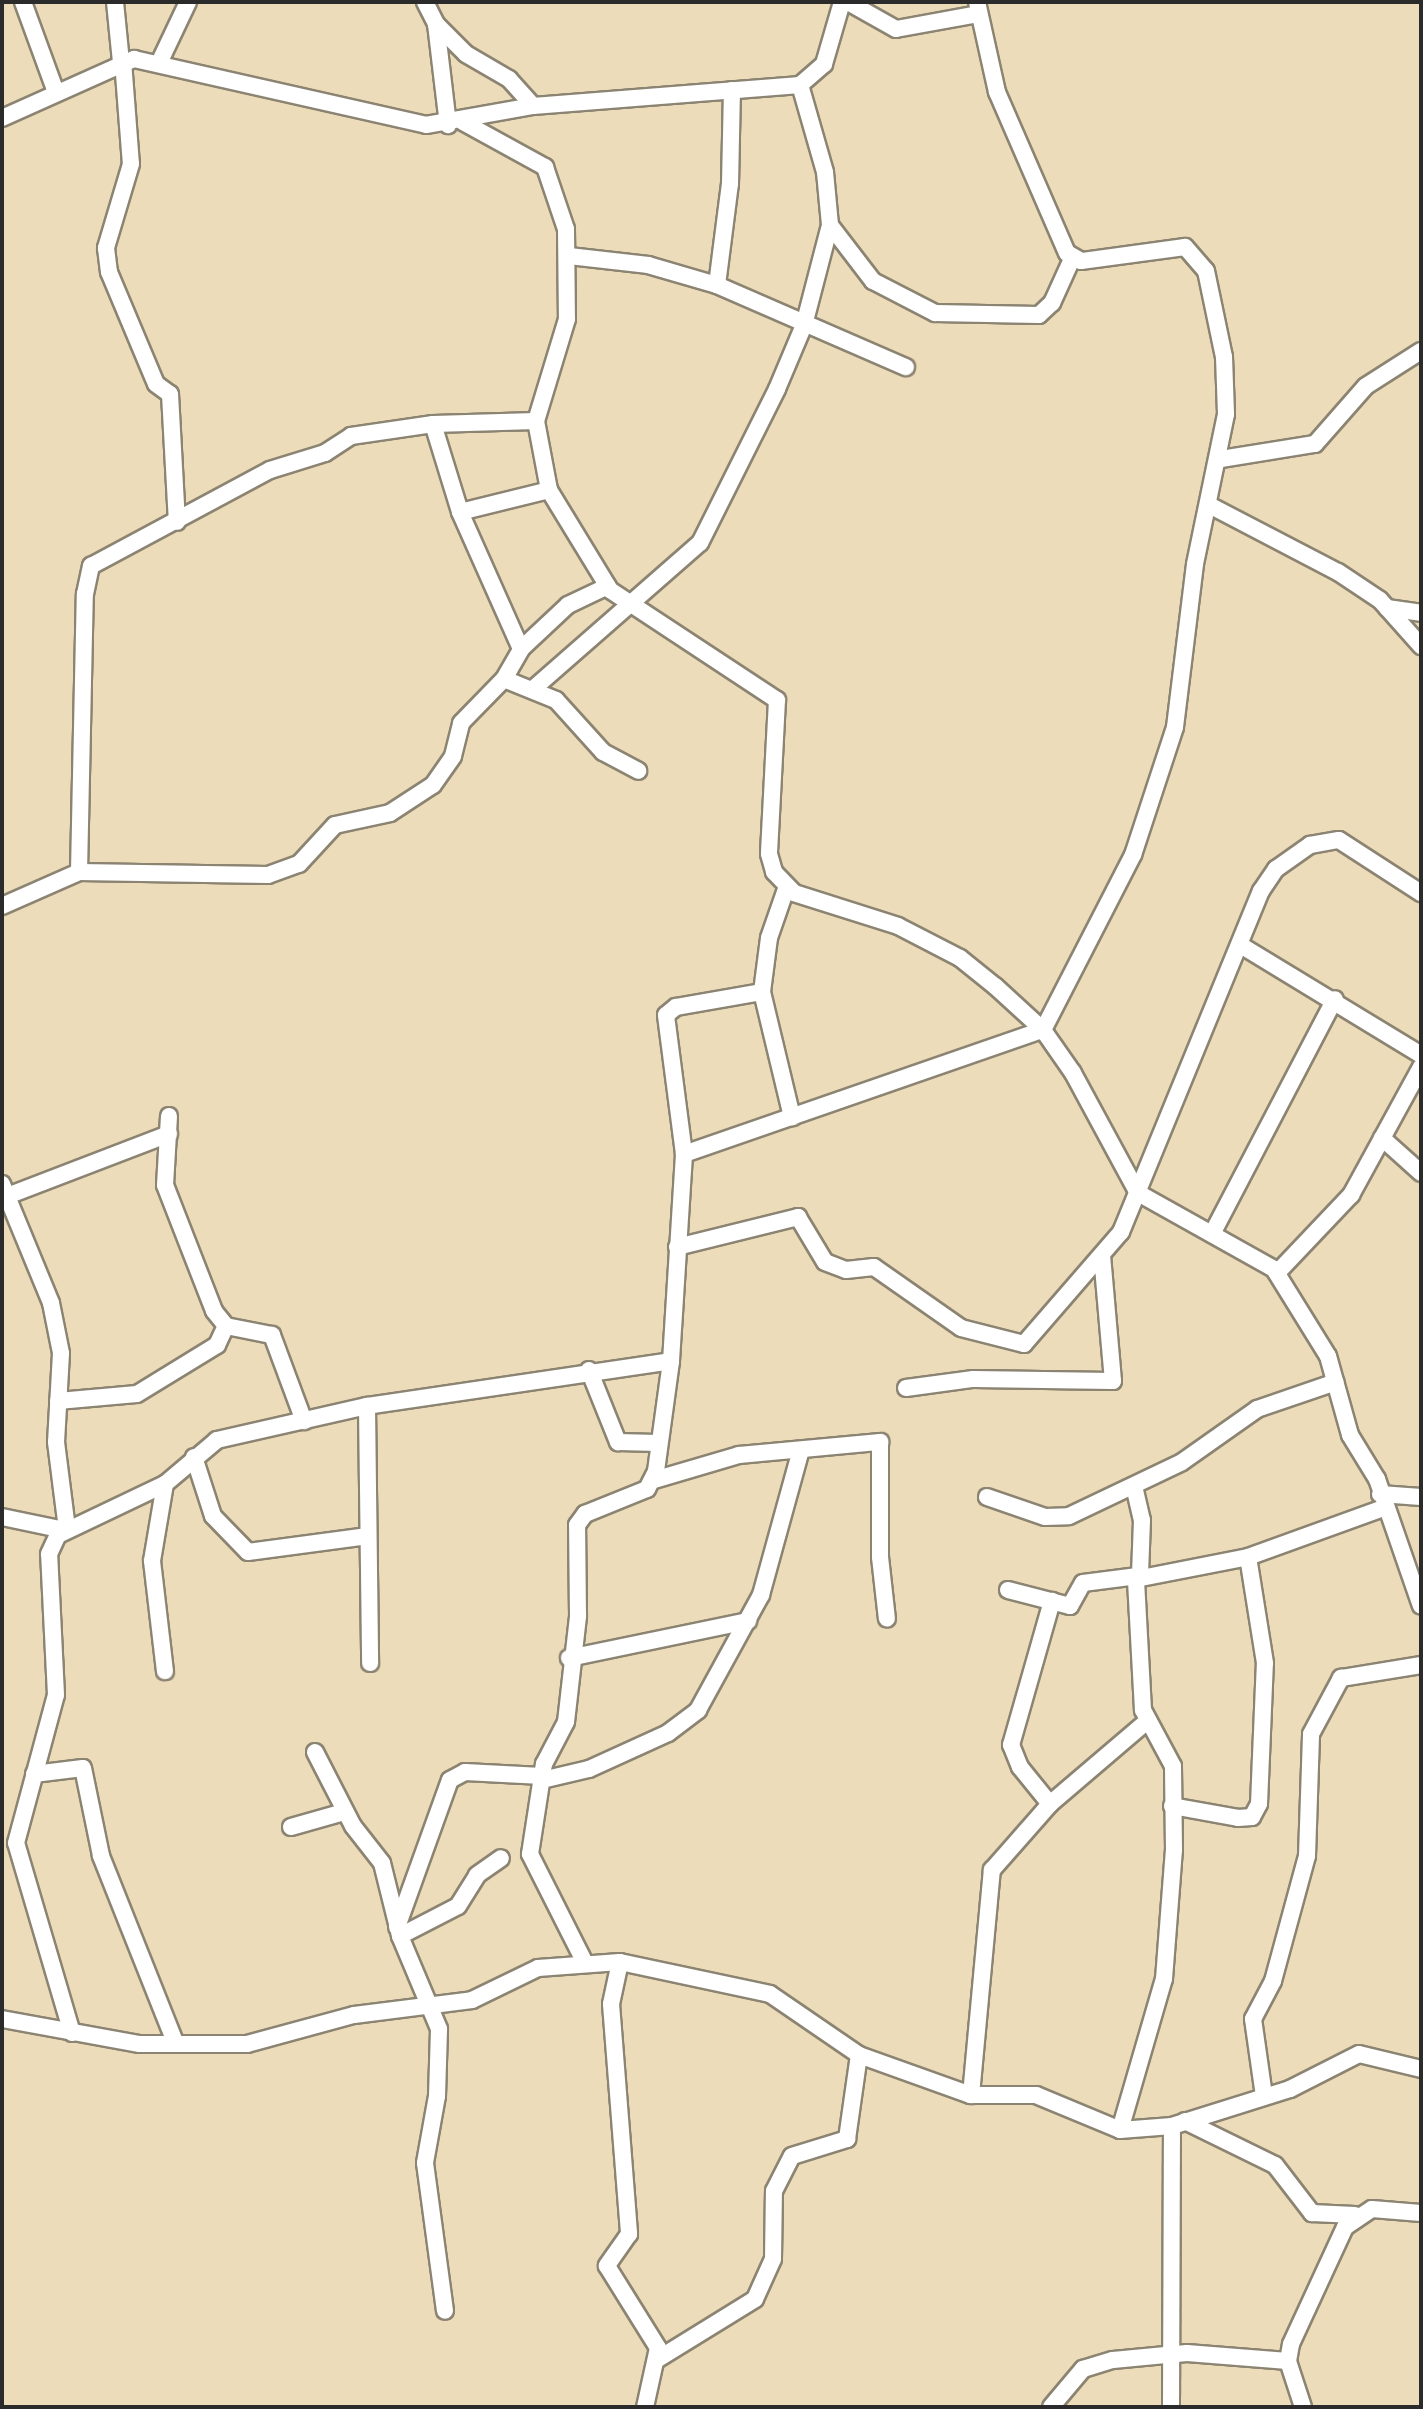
<!DOCTYPE html>
<html>
<head>
<meta charset="utf-8">
<style>
  body { margin:0 }
  #map { position:relative; width:1423px; height:2409px; overflow:hidden; background:#eddcb9; font-family:"IM FELL French Canon",serif }
  div>[style] { position:absolute }
  [style*='--x'] { left:calc(var(--x)*1px); top:calc(var(--y)*1px); width:calc(var(--w)*1px); rotate:calc(var(--a)*1deg) }
  .roads { filter:drop-shadow(2px 0 #8c8472) drop-shadow(-2px 0 #8c8472) drop-shadow(0 2px #8c8472) drop-shadow(0 -2px #8c8472) }
  .minor>* { height:16px; margin:-8px; padding:0 8px; transform-origin:8px; border-radius:8px; background:#fff }
  span { translate:-50% -50%; white-space:nowrap; text-align:center; line-height:1.15; -webkit-text-stroke:6px #f6f6f2; paint-order:stroke }
  .frame { position:absolute; inset:0; border:4px solid #2b2b2b; pointer-events:none }
</style>
</head>
<body>
<div id="map">
  <div class="roads">
    <div class="minor">
      <i style="--x:23;--y:2;--w:96;--a:69.9"></i>
      <i style="--x:115;--y:2;--w:60;--a:84.3"></i>
      <i style="--x:425;--y:2;--w:25;--a:63"></i>
      <i style="--x:436;--y:24;--w:102;--a:83.2"></i>
      <i style="--x:848;--y:2;--w:55;--a:29.4"></i>
      <i style="--x:896;--y:29;--w:83;--a:-10.4"></i>
      <i style="--x:436;--y:24;--w:42;--a:45"></i>
      <i style="--x:466;--y:54;--w:50;--a:30.2"></i>
      <i style="--x:509;--y:79;--w:36;--a:48"></i>
      <i style="--x:123;--y:61;--w:103;--a:85.6"></i>
      <i style="--x:131;--y:164;--w:88;--a:106.6"></i>
      <i style="--x:106;--y:248;--w:24;--a:83"></i>
      <i style="--x:109;--y:272;--w:121;--a:67.2"></i>
      <i style="--x:156;--y:384;--w:17;--a:36"></i>
      <i style="--x:170;--y:394;--w:128;--a:86.9"></i>
      <i style="--x:160;--y:61;--w:65;--a:-64.6"></i>
      <i style="--x:2;--y:118;--w:145;--a:-24.1"></i>
      <i style="--x:134;--y:59;--w:299;--a:12.7"></i>
      <i style="--x:426;--y:125;--w:109;--a:-10.1"></i>
      <i style="--x:533;--y:106;--w:268;--a:-4.5"></i>
      <i style="--x:800;--y:85;--w:32;--a:-41"></i>
      <i style="--x:824;--y:64;--w:65;--a:-73.8"></i>
      <i style="--x:463;--y:122;--w:94;--a:28.8"></i>
      <i style="--x:545;--y:167;--w:65;--a:71.3"></i>
      <i style="--x:566;--y:229;--w:90;--a:89.4"></i>
      <i style="--x:567;--y:319;--w:107;--a:106.9"></i>
      <i style="--x:536;--y:421;--w:70;--a:79.3"></i>
      <i style="--x:549;--y:490;--w:117;--a:58.6"></i>
      <i style="--x:610;--y:590;--w:200;--a:33.4"></i>
      <i style="--x:777;--y:700;--w:154;--a:93"></i>
      <i style="--x:769;--y:854;--w:19;--a:74"></i>
      <i style="--x:774;--y:872;--w:29;--a:46"></i>
      <i style="--x:794;--y:893;--w:109;--a:17.6"></i>
      <i style="--x:898;--y:926;--w:70;--a:27.3"></i>
      <i style="--x:960;--y:958;--w:45;--a:38.7"></i>
      <i style="--x:995;--y:986;--w:65;--a:42.5"></i>
      <i style="--x:1043;--y:1030;--w:52;--a:55.1"></i>
      <i style="--x:1073;--y:1073;--w:136;--a:61.6"></i>
      <i style="--x:1138;--y:1193;--w:156;--a:29.2"></i>
      <i style="--x:1274;--y:1269;--w:102;--a:58.2"></i>
      <i style="--x:1328;--y:1356;--w:82;--a:74.4"></i>
      <i style="--x:1350;--y:1435;--w:52;--a:58.5"></i>
      <i style="--x:1377;--y:1479;--w:134;--a:70.9"></i>
      <i style="--x:830;--y:225;--w:71;--a:52.5"></i>
      <i style="--x:873;--y:281;--w:70;--a:27.3"></i>
      <i style="--x:935;--y:313;--w:104;--a:1.1"></i>
      <i style="--x:1039;--y:315;--w:18;--a:-43"></i>
      <i style="--x:1052;--y:303;--w:48;--a:-65.6"></i>
      <i style="--x:569;--y:256;--w:80;--a:6.5"></i>
      <i style="--x:648;--y:265;--w:72;--a:16.2"></i>
      <i style="--x:717;--y:285;--w:206;--a:23.5"></i>
      <i style="--x:717;--y:285;--w:102;--a:-82.7"></i>
      <i style="--x:730;--y:184;--w:94;--a:-88.8"></i>
      <i style="--x:433;--y:424;--w:92;--a:72.9"></i>
      <i style="--x:460;--y:512;--w:150;--a:66"></i>
      <i style="--x:1221;--y:459;--w:95;--a:-9.1"></i>
      <i style="--x:1315;--y:444;--w:77;--a:-48.7"></i>
      <i style="--x:1366;--y:386;--w:65;--a:-32.5"></i>
      <i style="--x:1211;--y:506;--w:143;--a:27.5"></i>
      <i style="--x:1338;--y:572;--w:50;--a:33.7"></i>
      <i style="--x:1380;--y:600;--w:62;--a:48.3"></i>
      <i style="--x:460;--y:512;--w:92;--a:-13.9"></i>
      <i style="--x:1387;--y:608;--w:34;--a:8"></i>
      <i style="--x:504;--y:679;--w:56;--a:22"></i>
      <i style="--x:556;--y:700;--w:70;--a:47.9"></i>
      <i style="--x:603;--y:752;--w:40;--a:28"></i>
      <i style="--x:533;--y:689;--w:222;--a:-41.2"></i>
      <i style="--x:700;--y:543;--w:172;--a:-63.4"></i>
      <i style="--x:777;--y:389;--w:69;--a:-67.1"></i>
      <i style="--x:804;--y:325;--w:103;--a:-75.4"></i>
      <i style="--x:830;--y:225;--w:53;--a:-95.4"></i>
      <i style="--x:825;--y:172;--w:91;--a:-106"></i>
      <i style="--x:79;--y:872;--w:189;--a:0.9"></i>
      <i style="--x:268;--y:875;--w:33;--a:-20"></i>
      <i style="--x:299;--y:864;--w:53;--a:-47.3"></i>
      <i style="--x:335;--y:825;--w:56;--a:-12.3"></i>
      <i style="--x:390;--y:813;--w:51;--a:-33.1"></i>
      <i style="--x:433;--y:785;--w:35;--a:-55"></i>
      <i style="--x:453;--y:756;--w:34;--a:-76"></i>
      <i style="--x:461;--y:723;--w:62;--a:-45.7"></i>
      <i style="--x:504;--y:679;--w:34;--a:-60"></i>
      <i style="--x:521;--y:649;--w:64;--a:-43.1"></i>
      <i style="--x:568;--y:605;--w:44;--a:-25.4"></i>
      <i style="--x:787;--y:886;--w:55;--a:109.1"></i>
      <i style="--x:769;--y:938;--w:54;--a:97.4"></i>
      <i style="--x:762;--y:992;--w:129;--a:76.5"></i>
      <i style="--x:2;--y:906;--w:84;--a:-23.8"></i>
      <i style="--x:79;--y:872;--w:278;--a:-88.8"></i>
      <i style="--x:85;--y:594;--w:29;--a:-78"></i>
      <i style="--x:91;--y:566;--w:203;--a:-28.2"></i>
      <i style="--x:270;--y:470;--w:58;--a:-17.2"></i>
      <i style="--x:325;--y:453;--w:31;--a:-33"></i>
      <i style="--x:351;--y:436;--w:83;--a:-8.3"></i>
      <i style="--x:433;--y:424;--w:103;--a:-1.7"></i>
      <i style="--x:1242;--y:946;--w:210;--a:31.3"></i>
      <i style="--x:169;--y:1116;--w:69;--a:93.3"></i>
      <i style="--x:165;--y:1185;--w:135;--a:68.7"></i>
      <i style="--x:214;--y:1311;--w:19;--a:51"></i>
      <i style="--x:226;--y:1326;--w:47;--a:11.1"></i>
      <i style="--x:272;--y:1335;--w:92;--a:69.6"></i>
      <i style="--x:1382;--y:1138;--w:52;--a:41.9"></i>
      <i style="--x:684;--y:1154;--w:140;--a:-97.4"></i>
      <i style="--x:666;--y:1015;--w:13;--a:-39"></i>
      <i style="--x:676;--y:1007;--w:87;--a:-9.9"></i>
      <i style="--x:2;--y:1184;--w:129;--a:67.6"></i>
      <i style="--x:51;--y:1303;--w:51;--a:78.7"></i>
      <i style="--x:61;--y:1353;--w:89;--a:93.2"></i>
      <i style="--x:56;--y:1442;--w:88;--a:82.8"></i>
      <i style="--x:2;--y:1198;--w:179;--a:-21"></i>
      <i style="--x:1212;--y:1234;--w:265;--a:-62.4"></i>
      <i style="--x:677;--y:1247;--w:125;--a:-13.9"></i>
      <i style="--x:798;--y:1217;--w:52;--a:59"></i>
      <i style="--x:825;--y:1262;--w:22;--a:21"></i>
      <i style="--x:846;--y:1270;--w:28;--a:-6"></i>
      <i style="--x:874;--y:1267;--w:106;--a:35"></i>
      <i style="--x:961;--y:1328;--w:65;--a:14.3"></i>
      <i style="--x:1024;--y:1344;--w:148;--a:-49.1"></i>
      <i style="--x:1121;--y:1232;--w:369;--a:-67.7"></i>
      <i style="--x:1261;--y:891;--w:27;--a:-56"></i>
      <i style="--x:1276;--y:869;--w:42;--a:-35.2"></i>
      <i style="--x:1310;--y:845;--w:29;--a:-10"></i>
      <i style="--x:1339;--y:840;--w:98;--a:32.9"></i>
      <i style="--x:1277;--y:1273;--w:108;--a:-46.5"></i>
      <i style="--x:1351;--y:1195;--w:146;--a:-61.3"></i>
      <i style="--x:589;--y:1370;--w:78;--a:68.1"></i>
      <i style="--x:618;--y:1442;--w:40;--a:1.4"></i>
      <i style="--x:906;--y:1388;--w:68;--a:-7.7"></i>
      <i style="--x:973;--y:1379;--w:140;--a:0.8"></i>
      <i style="--x:1113;--y:1381;--w:126;--a:-95"></i>
      <i style="--x:58;--y:1401;--w:79;--a:-5.1"></i>
      <i style="--x:137;--y:1394;--w:94;--a:-31.5"></i>
      <i style="--x:217;--y:1345;--w:21;--a:-65"></i>
      <i style="--x:367;--y:1406;--w:257;--a:89.3"></i>
      <i style="--x:194;--y:1457;--w:62;--a:72.1"></i>
      <i style="--x:213;--y:1516;--w:50;--a:45.8"></i>
      <i style="--x:248;--y:1552;--w:121;--a:-7.6"></i>
      <i style="--x:654;--y:1480;--w:89;--a:-16.4"></i>
      <i style="--x:739;--y:1455;--w:142;--a:-5.3"></i>
      <i style="--x:880;--y:1442;--w:115;--a:90"></i>
      <i style="--x:880;--y:1557;--w:62;--a:83.6"></i>
      <i style="--x:165;--y:1484;--w:78;--a:99.6"></i>
      <i style="--x:152;--y:1561;--w:111;--a:83.3"></i>
      <i style="--x:1134;--y:1486;--w:35;--a:77"></i>
      <i style="--x:1142;--y:1520;--w:55;--a:92.1"></i>
      <i style="--x:1380;--y:1494;--w:41;--a:4.2"></i>
      <i style="--x:987;--y:1497;--w:61;--a:19"></i>
      <i style="--x:1045;--y:1517;--w:24;--a:-2"></i>
      <i style="--x:1069;--y:1516;--w:125;--a:-25.5"></i>
      <i style="--x:1182;--y:1462;--w:92;--a:-35.2"></i>
      <i style="--x:1257;--y:1409;--w:83;--a:-18.9"></i>
      <i style="--x:2;--y:1517;--w:63;--a:11.8"></i>
      <i style="--x:1008;--y:1590;--w:64;--a:14.5"></i>
      <i style="--x:1070;--y:1606;--w:26;--a:-61"></i>
      <i style="--x:1083;--y:1583;--w:55;--a:-7.3"></i>
      <i style="--x:569;--y:1658;--w:183;--a:-11.7"></i>
      <i style="--x:315;--y:1752;--w:83;--a:62.8"></i>
      <i style="--x:353;--y:1826;--w:47;--a:51.9"></i>
      <i style="--x:382;--y:1863;--w:75;--a:76.1"></i>
      <i style="--x:400;--y:1936;--w:101;--a:67.2"></i>
      <i style="--x:439;--y:2029;--w:67;--a:91.7"></i>
      <i style="--x:437;--y:2096;--w:68;--a:100.2"></i>
      <i style="--x:425;--y:2163;--w:149;--a:82.3"></i>
      <i style="--x:34;--y:1774;--w:49;--a:-7"></i>
      <i style="--x:83;--y:1768;--w:90;--a:78.4"></i>
      <i style="--x:101;--y:1856;--w:200;--a:68.3"></i>
      <i style="--x:542;--y:1780;--w:48;--a:-13.2"></i>
      <i style="--x:589;--y:1769;--w:87;--a:-24.5"></i>
      <i style="--x:668;--y:1733;--w:38;--a:-37"></i>
      <i style="--x:698;--y:1710;--w:131;--a:-61.3"></i>
      <i style="--x:761;--y:1595;--w:150;--a:-74.6"></i>
      <i style="--x:1050;--y:1804;--w:48;--a:-129"></i>
      <i style="--x:1020;--y:1767;--w:24;--a:-112"></i>
      <i style="--x:1011;--y:1745;--w:150;--a:-74.1"></i>
      <i style="--x:1172;--y:1806;--w:67;--a:10.3"></i>
      <i style="--x:1238;--y:1818;--w:14;--a:-4"></i>
      <i style="--x:1252;--y:1817;--w:15;--a:-62"></i>
      <i style="--x:1259;--y:1804;--w:141;--a:-87.6"></i>
      <i style="--x:1265;--y:1663;--w:107;--a:-99.1"></i>
      <i style="--x:291;--y:1827;--w:55;--a:-15.8"></i>
      <i style="--x:397;--y:1927;--w:156;--a:-70.2"></i>
      <i style="--x:450;--y:1780;--w:17;--a:-28"></i>
      <i style="--x:465;--y:1772;--w:77;--a:3"></i>
      <i style="--x:400;--y:1936;--w:65;--a:-27.3"></i>
      <i style="--x:458;--y:1906;--w:36;--a:-58"></i>
      <i style="--x:477;--y:1875;--w:29;--a:-35"></i>
      <i style="--x:584;--y:1961;--w:120;--a:-116.8"></i>
      <i style="--x:530;--y:1854;--w:91;--a:-81.2"></i>
      <i style="--x:544;--y:1764;--w:47;--a:-62.4"></i>
      <i style="--x:566;--y:1722;--w:107;--a:-83.5"></i>
      <i style="--x:578;--y:1616;--w:91;--a:-90.6"></i>
      <i style="--x:577;--y:1525;--w:14;--a:-54"></i>
      <i style="--x:585;--y:1514;--w:67;--a:-22"></i>
      <i style="--x:647;--y:1489;--w:20;--a:-63"></i>
      <i style="--x:656;--y:1471;--w:111;--a:-82.2"></i>
      <i style="--x:671;--y:1361;--w:207;--a:-86.4"></i>
      <i style="--x:684;--y:1154;--w:380;--a:-19.1"></i>
      <i style="--x:1043;--y:1030;--w:197;--a:-62.8"></i>
      <i style="--x:1133;--y:855;--w:135;--a:-71.8"></i>
      <i style="--x:1175;--y:727;--w:164;--a:-83"></i>
      <i style="--x:1195;--y:564;--w:153;--a:-78.3"></i>
      <i style="--x:1226;--y:414;--w:57;--a:-92"></i>
      <i style="--x:1224;--y:357;--w:88;--a:-101.8"></i>
      <i style="--x:1206;--y:271;--w:32;--a:-131"></i>
      <i style="--x:1185;--y:247;--w:105;--a:172.3"></i>
      <i style="--x:1081;--y:261;--w:16;--a:-150"></i>
      <i style="--x:1067;--y:253;--w:176;--a:-113.5"></i>
      <i style="--x:997;--y:92;--w:92;--a:-102.5"></i>
      <i style="--x:620;--y:1962;--w:43;--a:102.1"></i>
      <i style="--x:611;--y:2004;--w:231;--a:85.5"></i>
      <i style="--x:629;--y:2234;--w:39;--a:125"></i>
      <i style="--x:607;--y:2266;--w:97;--a:58.1"></i>
      <i style="--x:658;--y:2348;--w:60;--a:102.4"></i>
      <i style="--x:2;--y:2019;--w:140;--a:10.3"></i>
      <i style="--x:140;--y:2044;--w:107;--a:0"></i>
      <i style="--x:247;--y:2044;--w:111;--a:-15.2"></i>
      <i style="--x:354;--y:2015;--w:119;--a:-7.2"></i>
      <i style="--x:472;--y:2000;--w:73;--a:-25.9"></i>
      <i style="--x:538;--y:1968;--w:82;--a:-4.2"></i>
      <i style="--x:620;--y:1962;--w:153;--a:12"></i>
      <i style="--x:770;--y:1994;--w:108;--a:34.4"></i>
      <i style="--x:859;--y:2055;--w:119;--a:19.7"></i>
      <i style="--x:971;--y:2095;--w:65;--a:0"></i>
      <i style="--x:1036;--y:2095;--w:91;--a:22.6"></i>
      <i style="--x:1120;--y:2130;--w:52;--a:-4.4"></i>
      <i style="--x:1172;--y:2126;--w:124;--a:-17.4"></i>
      <i style="--x:1290;--y:2089;--w:77;--a:-26.9"></i>
      <i style="--x:1359;--y:2054;--w:64;--a:13.6"></i>
      <i style="--x:72;--y:2033;--w:198;--a:-106.4"></i>
      <i style="--x:16;--y:1843;--w:153;--a:-74.9"></i>
      <i style="--x:56;--y:1695;--w:141;--a:-92.8"></i>
      <i style="--x:49;--y:1554;--w:21;--a:-65"></i>
      <i style="--x:58;--y:1535;--w:119;--a:-25.5"></i>
      <i style="--x:165;--y:1484;--w:68;--a:-40.2"></i>
      <i style="--x:217;--y:1440;--w:154;--a:-12.8"></i>
      <i style="--x:367;--y:1406;--w:307;--a:-8.4"></i>
      <i style="--x:971;--y:2095;--w:226;--a:-84.7"></i>
      <i style="--x:992;--y:1870;--w:88;--a:-48.7"></i>
      <i style="--x:1050;--y:1804;--w:126;--a:-40.5"></i>
      <i style="--x:1264;--y:2096;--w:78;--a:-98.1"></i>
      <i style="--x:1253;--y:2019;--w:43;--a:-62.2"></i>
      <i style="--x:1273;--y:1981;--w:130;--a:-74.8"></i>
      <i style="--x:1307;--y:1856;--w:122;--a:-88.1"></i>
      <i style="--x:1311;--y:1734;--w:64;--a:-61.8"></i>
      <i style="--x:1341;--y:1678;--w:81;--a:-9.2"></i>
      <i style="--x:1185;--y:2121;--w:100;--a:26.1"></i>
      <i style="--x:1275;--y:2165;--w:61;--a:52.4"></i>
      <i style="--x:1312;--y:2213;--w:43;--a:2.7"></i>
      <i style="--x:1120;--y:2130;--w:157;--a:-73.8"></i>
      <i style="--x:1164;--y:1979;--w:129;--a:-85.6"></i>
      <i style="--x:1174;--y:1850;--w:84;--a:-90.7"></i>
      <i style="--x:1173;--y:1766;--w:64;--a:-118.2"></i>
      <i style="--x:1143;--y:1710;--w:131;--a:-93.1"></i>
      <i style="--x:1136;--y:1579;--w:114;--a:-11.1"></i>
      <i style="--x:1248;--y:1557;--w:144;--a:-19.9"></i>
      <i style="--x:658;--y:2359;--w:114;--a:-31.7"></i>
      <i style="--x:755;--y:2299;--w:44;--a:-65.8"></i>
      <i style="--x:773;--y:2259;--w:68;--a:-89.2"></i>
      <i style="--x:774;--y:2191;--w:39;--a:-63"></i>
      <i style="--x:792;--y:2156;--w:58;--a:-17.2"></i>
      <i style="--x:847;--y:2139;--w:85;--a:-81.9"></i>
      <i style="--x:1051;--y:2407;--w:50;--a:-49.9"></i>
      <i style="--x:1083;--y:2369;--w:31;--a:-17"></i>
      <i style="--x:1113;--y:2360;--w:74;--a:-5.4"></i>
      <i style="--x:1187;--y:2353;--w:101;--a:4.5"></i>
      <i style="--x:1171;--y:2407;--w:281;--a:-89.8"></i>
      <i style="--x:1303;--y:2407;--w:48;--a:-108.1"></i>
      <i style="--x:1288;--y:2361;--w:17;--a:-80"></i>
      <i style="--x:1291;--y:2344;--w:129;--a:-65.2"></i>
      <i style="--x:1345;--y:2227;--w:32;--a:-34"></i>
      <i style="--x:1372;--y:2209;--w:49;--a:4.7"></i>
    </div>
  </div>
  <div class="frame"></div>
</div>
</body>
</html>
